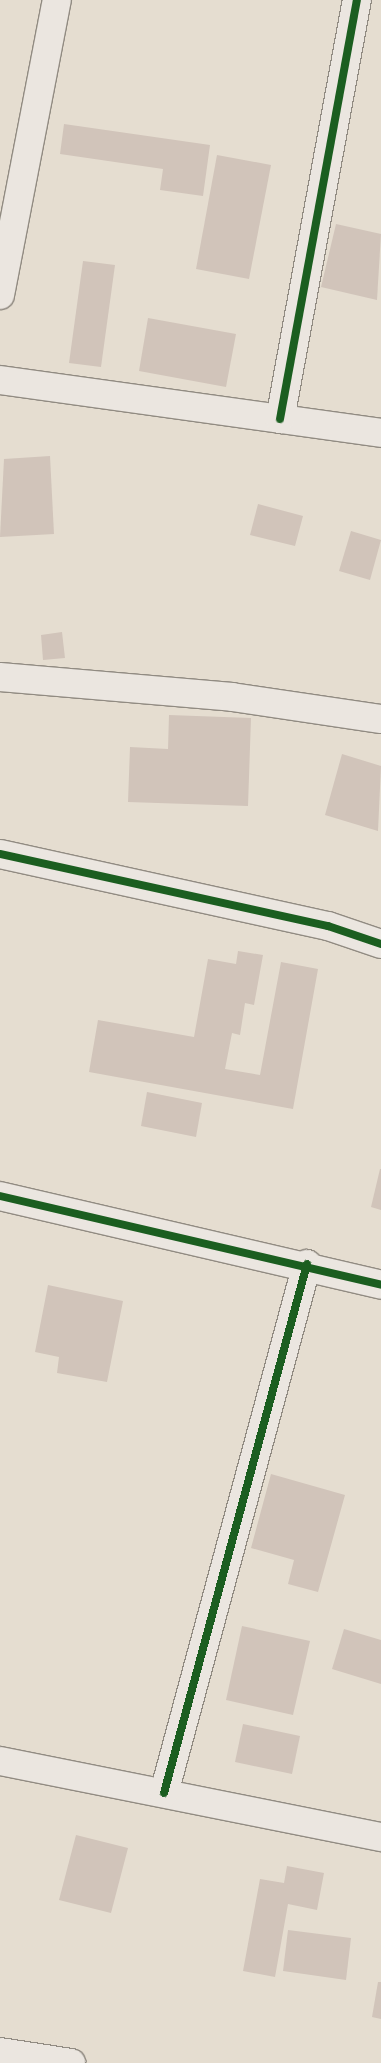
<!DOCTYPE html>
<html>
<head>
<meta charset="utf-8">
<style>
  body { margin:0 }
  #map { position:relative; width:381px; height:2063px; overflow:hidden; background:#e5ddd0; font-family:"Libre Bodoni",serif }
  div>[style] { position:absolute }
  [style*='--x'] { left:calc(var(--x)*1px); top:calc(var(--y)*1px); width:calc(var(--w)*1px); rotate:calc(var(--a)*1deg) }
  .building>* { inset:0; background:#d1c4ba }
  .roads { filter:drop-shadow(1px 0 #918b82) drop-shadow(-1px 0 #918b82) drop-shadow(0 1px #918b82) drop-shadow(0 -1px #918b82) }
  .minor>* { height:28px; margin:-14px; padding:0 14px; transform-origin:14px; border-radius:14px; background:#ebe6e0 }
  .cycleway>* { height:8px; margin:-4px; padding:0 4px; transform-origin:4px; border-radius:4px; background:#1b5e20 }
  span { translate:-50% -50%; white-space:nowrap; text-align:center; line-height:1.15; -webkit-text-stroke:4.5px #f4eadb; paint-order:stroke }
</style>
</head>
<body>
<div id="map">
  <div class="building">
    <i style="clip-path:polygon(64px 124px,210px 145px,203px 196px,160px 190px,163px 169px,60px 154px)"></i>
    <i style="clip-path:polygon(217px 155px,271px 165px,249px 279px,196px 269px)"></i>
    <i style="clip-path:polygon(336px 224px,381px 234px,377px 300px,321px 287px)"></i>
    <i style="clip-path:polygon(83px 261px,115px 265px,101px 367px,69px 363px)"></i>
    <i style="clip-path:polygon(148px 318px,236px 334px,226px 387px,139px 371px)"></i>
    <i style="clip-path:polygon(50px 456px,54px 534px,0 537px,4px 459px)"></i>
    <i style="clip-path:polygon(258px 504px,303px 516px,295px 546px,250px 535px)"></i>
    <i style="clip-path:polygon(351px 531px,381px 540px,370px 580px,339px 571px)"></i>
    <i style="clip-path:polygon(62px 632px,65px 658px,43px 660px,41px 635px)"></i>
    <i style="clip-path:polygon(169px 715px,251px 718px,248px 806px,128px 802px,130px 747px,168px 749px)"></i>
    <i style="clip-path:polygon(342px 754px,381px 766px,378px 831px,325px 815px)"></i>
    <i style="clip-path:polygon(238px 951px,263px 955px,254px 1005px,245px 1003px,240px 1035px,232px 1033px,225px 1069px,260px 1075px,281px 962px,318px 969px,293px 1109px,89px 1072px,98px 1020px,194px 1037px,208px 959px,236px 964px)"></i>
    <i style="clip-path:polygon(147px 1092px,202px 1103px,196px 1137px,141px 1126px)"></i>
    <i style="clip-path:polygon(380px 1169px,381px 1169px,381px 1210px,371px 1207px)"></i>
    <i style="clip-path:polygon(48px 1285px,123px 1301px,107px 1382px,57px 1373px,59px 1357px,35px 1352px)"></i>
    <i style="clip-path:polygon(271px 1474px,345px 1495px,318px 1592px,288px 1584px,294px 1560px,251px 1548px)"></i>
    <i style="clip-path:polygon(242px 1626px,310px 1641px,293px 1715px,226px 1700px)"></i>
    <i style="clip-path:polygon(344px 1629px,381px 1640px,381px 1684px,332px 1669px)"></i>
    <i style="clip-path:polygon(243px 1724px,300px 1736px,292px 1774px,235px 1762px)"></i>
    <i style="clip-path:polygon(76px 1835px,128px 1848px,111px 1913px,59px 1900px)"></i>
    <i style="clip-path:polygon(287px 1866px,324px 1873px,317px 1910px,288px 1904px,275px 1977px,243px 1971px,260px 1879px,284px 1883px)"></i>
    <i style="clip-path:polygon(288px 1930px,351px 1938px,346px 1980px,283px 1971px)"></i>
    <i style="clip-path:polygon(378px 1982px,381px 1982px,381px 2019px,372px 2017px)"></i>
  </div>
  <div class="roads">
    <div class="minor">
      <i style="--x:0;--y:295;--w:300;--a:-79.1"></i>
      <i style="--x:0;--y:380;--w:385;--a:7.9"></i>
      <i style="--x:280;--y:419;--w:426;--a:-79.6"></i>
      <i style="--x:0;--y:677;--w:233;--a:4.9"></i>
      <i style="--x:232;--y:697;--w:151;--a:8.4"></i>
      <i style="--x:0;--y:854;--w:336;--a:12.4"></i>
      <i style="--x:328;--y:926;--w:56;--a:18.8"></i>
      <i style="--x:0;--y:1196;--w:391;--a:13.1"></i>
      <i style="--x:0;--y:1761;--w:389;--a:11.3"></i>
      <i style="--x:164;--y:1793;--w:548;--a:-74.87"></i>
      <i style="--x:0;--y:2052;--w:72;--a:8.8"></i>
    </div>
  </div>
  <div class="cycleway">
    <i style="--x:280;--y:419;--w:426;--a:-79.6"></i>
    <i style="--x:0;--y:854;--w:336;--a:12.4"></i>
    <i style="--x:328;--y:926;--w:56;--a:18.8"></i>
    <i style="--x:0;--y:1196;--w:391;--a:13.1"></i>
    <i style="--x:164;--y:1793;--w:548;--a:-74.87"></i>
  </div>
</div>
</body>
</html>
